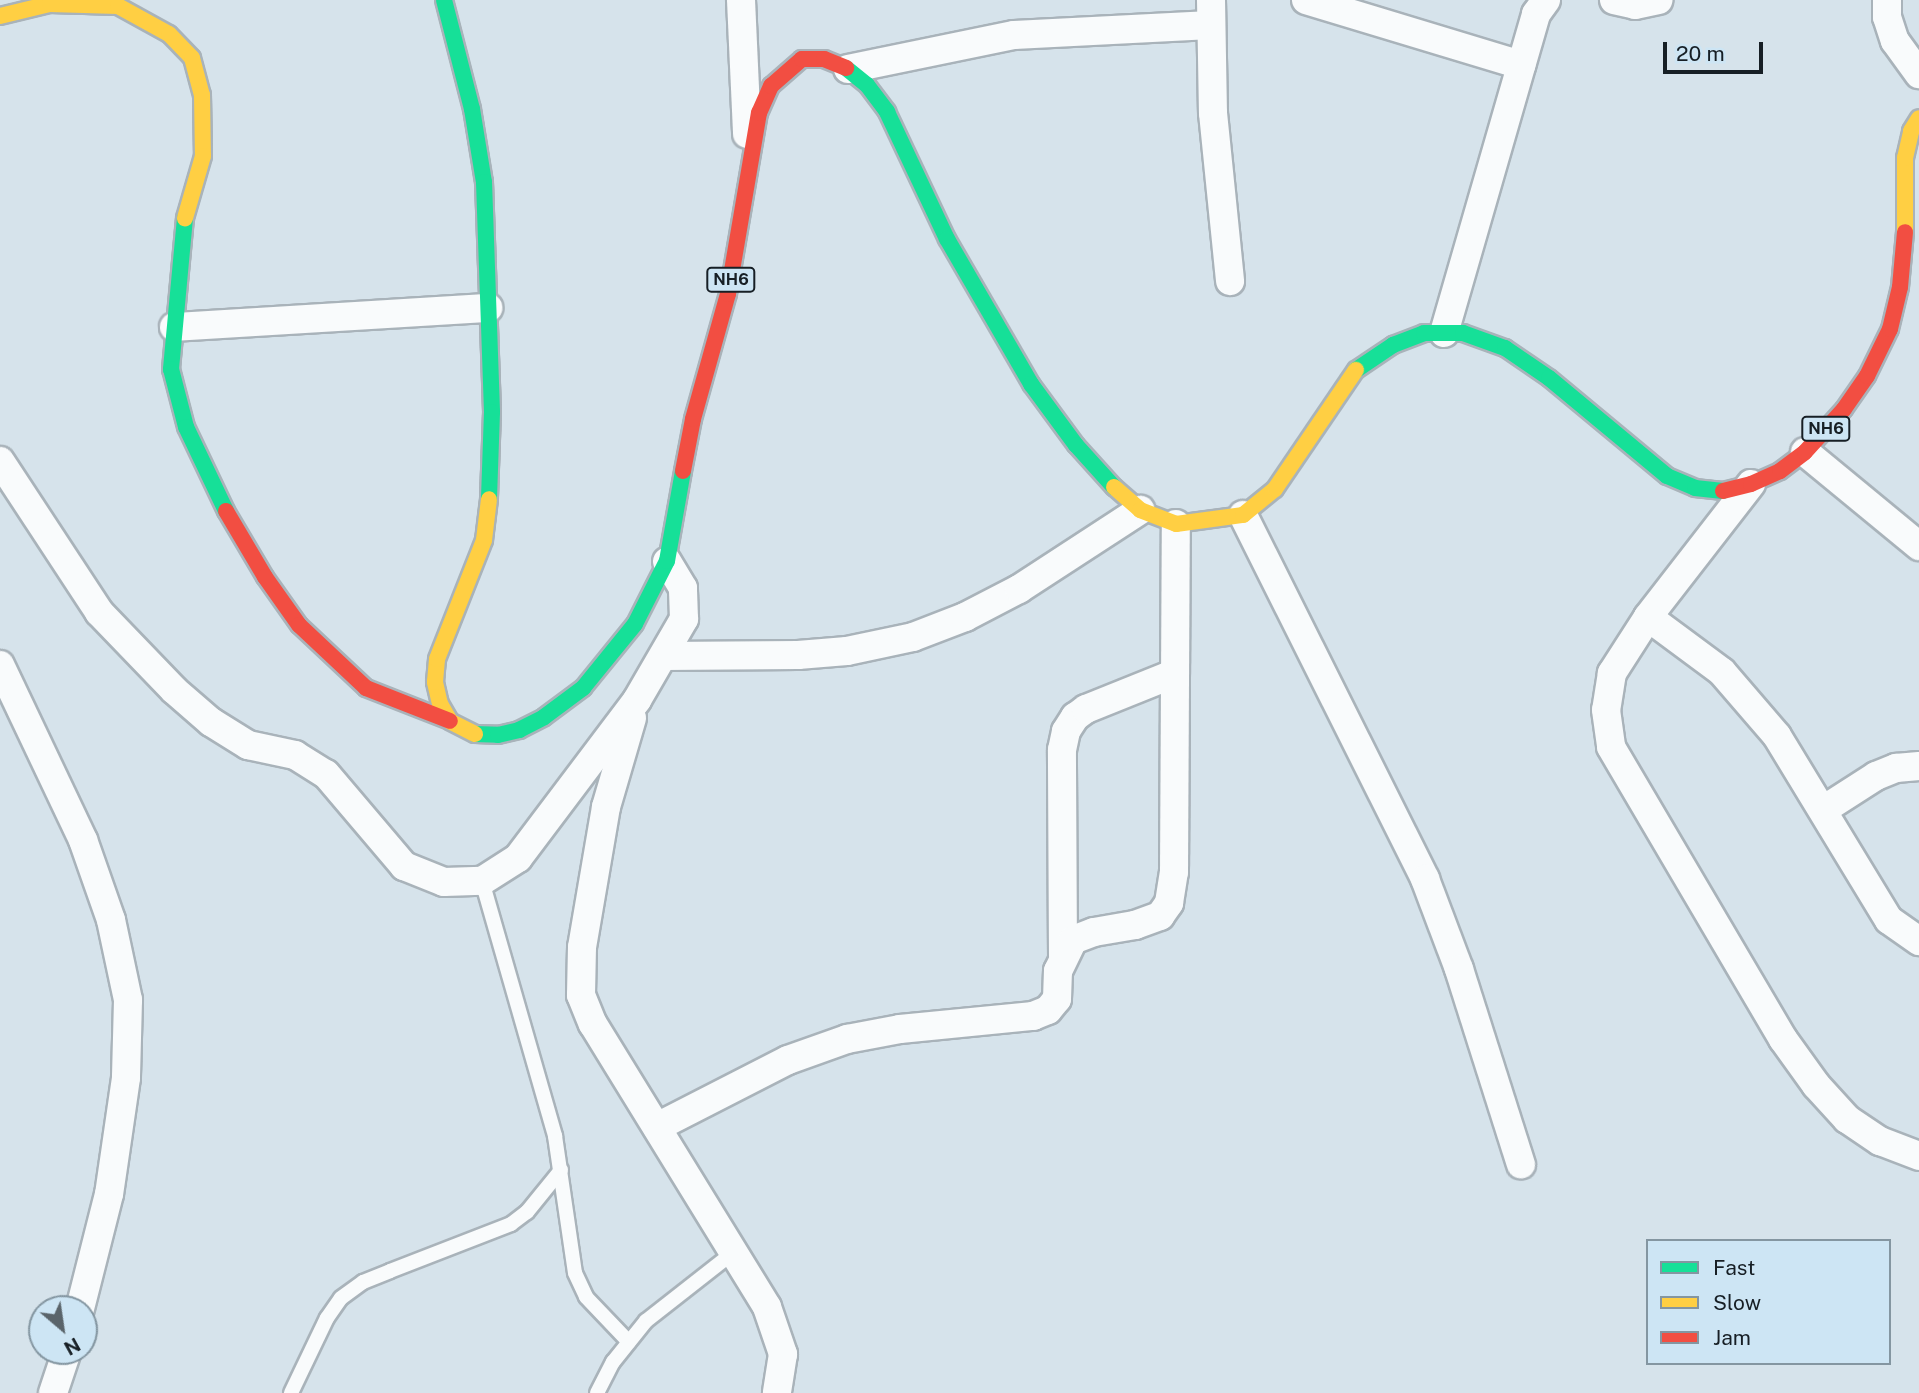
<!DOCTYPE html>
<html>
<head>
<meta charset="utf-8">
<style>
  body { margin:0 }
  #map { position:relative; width:1919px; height:1393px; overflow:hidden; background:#d6e3eb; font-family:"Public Sans",sans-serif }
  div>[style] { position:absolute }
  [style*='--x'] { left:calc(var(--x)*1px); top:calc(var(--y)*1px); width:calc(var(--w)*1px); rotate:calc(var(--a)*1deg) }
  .roads { filter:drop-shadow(2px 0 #a9b3ba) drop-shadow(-2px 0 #a9b3ba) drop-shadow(0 2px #a9b3ba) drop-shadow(0 -2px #a9b3ba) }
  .lane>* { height:14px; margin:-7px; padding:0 7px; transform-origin:7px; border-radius:7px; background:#f9fbfc }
  .street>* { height:28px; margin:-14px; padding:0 14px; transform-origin:14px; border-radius:14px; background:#f9fbfc }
  .fast>* { height:16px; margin:-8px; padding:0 8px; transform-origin:8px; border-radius:8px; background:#16e098 }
  .slow>* { height:16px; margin:-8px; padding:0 8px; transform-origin:8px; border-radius:8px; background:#ffcf43 }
  .jam>* { height:16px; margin:-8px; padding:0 8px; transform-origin:8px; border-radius:8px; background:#f24e42 }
  span { translate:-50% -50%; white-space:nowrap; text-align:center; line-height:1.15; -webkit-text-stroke:7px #cde5f4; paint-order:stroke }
  .shield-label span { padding:2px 5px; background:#cde5f4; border:2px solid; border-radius:5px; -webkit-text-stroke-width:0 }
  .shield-label { font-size:16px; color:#171f25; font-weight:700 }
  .legend { position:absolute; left:1646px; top:1239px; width:245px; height:126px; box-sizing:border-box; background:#cde5f4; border:2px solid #8496a1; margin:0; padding:9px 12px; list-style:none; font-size:21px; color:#171f25 }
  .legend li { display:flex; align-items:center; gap:14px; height:35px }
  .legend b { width:35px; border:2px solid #8496a1 }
  .north { position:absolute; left:28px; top:1295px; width:70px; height:70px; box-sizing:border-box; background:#cde5f4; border:2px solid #8496a1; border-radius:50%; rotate:151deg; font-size:19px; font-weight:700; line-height:28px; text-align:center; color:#171f25 }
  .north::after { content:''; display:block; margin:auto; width:24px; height:32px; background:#5a646a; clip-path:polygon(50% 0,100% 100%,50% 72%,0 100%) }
  .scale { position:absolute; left:1663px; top:42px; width:100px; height:32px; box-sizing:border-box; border:4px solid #171f25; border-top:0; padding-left:9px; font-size:21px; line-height:24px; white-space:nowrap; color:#171f25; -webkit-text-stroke:5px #cde5f4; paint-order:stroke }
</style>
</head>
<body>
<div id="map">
  <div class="roads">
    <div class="lane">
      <i style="--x:482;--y:881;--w:265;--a:74"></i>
      <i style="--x:555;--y:1136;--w:138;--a:81.7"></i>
      <i style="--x:575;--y:1273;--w:26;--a:65"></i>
      <i style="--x:586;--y:1297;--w:62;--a:46.3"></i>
      <i style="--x:291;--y:1393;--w:83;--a:-64.4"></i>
      <i style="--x:327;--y:1318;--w:24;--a:-55"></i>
      <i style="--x:341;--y:1298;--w:27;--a:-36"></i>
      <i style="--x:363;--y:1282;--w:29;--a:-22"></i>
      <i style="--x:390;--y:1271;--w:130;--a:-21.2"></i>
      <i style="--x:511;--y:1224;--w:20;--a:-37"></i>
      <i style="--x:527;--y:1212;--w:54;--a:-51"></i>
      <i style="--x:597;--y:1393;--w:35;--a:-63"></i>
      <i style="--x:613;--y:1362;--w:53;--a:-51.2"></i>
      <i style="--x:646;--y:1321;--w:112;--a:-38.1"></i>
    </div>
    <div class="street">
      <i style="--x:741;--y:0;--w:134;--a:87.4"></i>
      <i style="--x:1211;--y:0;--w:113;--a:89"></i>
      <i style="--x:1213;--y:113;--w:169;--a:84.2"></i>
      <i style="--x:1306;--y:0;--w:225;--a:16.8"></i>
      <i style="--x:1614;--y:0;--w:22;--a:13"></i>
      <i style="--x:1635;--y:5;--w:24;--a:-12"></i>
      <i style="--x:1887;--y:0;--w:17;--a:90"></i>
      <i style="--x:1887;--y:17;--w:25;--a:72"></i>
      <i style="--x:1895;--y:41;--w:41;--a:54"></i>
      <i style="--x:848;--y:69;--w:169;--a:-11.6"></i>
      <i style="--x:1014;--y:35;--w:197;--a:-2.9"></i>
      <i style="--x:174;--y:327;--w:315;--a:-3.5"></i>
      <i style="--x:1444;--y:333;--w:332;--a:-73.9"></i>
      <i style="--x:1536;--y:14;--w:17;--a:-54"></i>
      <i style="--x:1805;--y:452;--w:148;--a:39.5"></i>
      <i style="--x:0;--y:461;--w:181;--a:56.7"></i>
      <i style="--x:99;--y:612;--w:108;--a:46.1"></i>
      <i style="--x:174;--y:690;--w:49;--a:40.9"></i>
      <i style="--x:211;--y:722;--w:44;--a:31.9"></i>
      <i style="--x:248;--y:745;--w:48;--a:12"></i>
      <i style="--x:295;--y:755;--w:36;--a:32"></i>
      <i style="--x:326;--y:774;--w:121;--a:49.7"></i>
      <i style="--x:404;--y:866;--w:43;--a:21.8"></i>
      <i style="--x:444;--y:882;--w:38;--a:-2"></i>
      <i style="--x:482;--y:881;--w:43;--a:-32.6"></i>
      <i style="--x:518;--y:858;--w:198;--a:-53"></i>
      <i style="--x:637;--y:700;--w:94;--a:-59.9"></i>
      <i style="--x:684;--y:619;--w:31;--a:-92"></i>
      <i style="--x:683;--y:588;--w:31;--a:-121"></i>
      <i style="--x:1751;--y:484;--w:168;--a:127.8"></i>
      <i style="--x:1648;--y:617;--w:67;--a:122.7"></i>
      <i style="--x:1612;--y:673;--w:37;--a:99"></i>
      <i style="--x:1606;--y:710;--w:37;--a:82"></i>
      <i style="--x:1611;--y:747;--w:339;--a:59.5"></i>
      <i style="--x:1783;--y:1039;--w:57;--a:54.3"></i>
      <i style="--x:1816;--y:1085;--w:46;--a:47.6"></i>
      <i style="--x:1847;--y:1119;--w:40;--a:34"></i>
      <i style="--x:1880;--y:1141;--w:42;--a:21"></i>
      <i style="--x:1243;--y:515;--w:407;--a:63.4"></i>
      <i style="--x:1425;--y:879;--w:96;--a:69.3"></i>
      <i style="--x:1459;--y:969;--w:205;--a:72.4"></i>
      <i style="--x:1648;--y:617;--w:92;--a:36.6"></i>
      <i style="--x:1722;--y:672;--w:84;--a:49.3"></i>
      <i style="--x:1777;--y:736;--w:215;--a:58.7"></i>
      <i style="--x:1889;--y:920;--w:37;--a:35"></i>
      <i style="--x:664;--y:656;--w:134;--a:-0.4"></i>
      <i style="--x:798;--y:655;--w:49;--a:-4.7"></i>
      <i style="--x:847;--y:651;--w:67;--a:-12"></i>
      <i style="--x:913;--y:637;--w:56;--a:-21"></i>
      <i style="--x:965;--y:617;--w:61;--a:-27.4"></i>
      <i style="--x:1019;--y:589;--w:145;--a:-33.1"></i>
      <i style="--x:0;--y:665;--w:194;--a:64.6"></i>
      <i style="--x:83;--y:840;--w:85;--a:70.7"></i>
      <i style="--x:111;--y:920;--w:82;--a:78"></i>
      <i style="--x:128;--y:1000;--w:78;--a:91.5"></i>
      <i style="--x:126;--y:1078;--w:117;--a:98.3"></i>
      <i style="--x:109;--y:1194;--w:119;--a:104.2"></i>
      <i style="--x:632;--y:718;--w:93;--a:106.3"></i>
      <i style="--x:606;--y:807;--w:142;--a:99.7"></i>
      <i style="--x:582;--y:947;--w:48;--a:91.2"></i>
      <i style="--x:581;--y:995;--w:31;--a:68"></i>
      <i style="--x:593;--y:1024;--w:332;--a:58.4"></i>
      <i style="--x:767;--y:1307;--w:50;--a:71.2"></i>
      <i style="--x:783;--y:1354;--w:39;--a:99"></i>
      <i style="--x:1823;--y:810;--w:63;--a:-32.7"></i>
      <i style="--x:1876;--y:776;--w:22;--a:-22"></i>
      <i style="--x:1896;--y:768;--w:23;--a:-5"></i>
      <i style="--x:1063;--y:956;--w:206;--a:-90.3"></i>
      <i style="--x:1062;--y:750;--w:19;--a:-78"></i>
      <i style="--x:1066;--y:731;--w:17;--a:-57"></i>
      <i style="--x:1075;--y:717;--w:14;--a:-36"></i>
      <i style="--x:1086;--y:709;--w:94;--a:-21.9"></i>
      <i style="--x:657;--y:1127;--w:147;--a:-27.1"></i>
      <i style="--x:788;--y:1060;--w:63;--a:-19.6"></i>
      <i style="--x:847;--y:1039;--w:54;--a:-10.7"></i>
      <i style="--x:900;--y:1029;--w:134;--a:-5.6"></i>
      <i style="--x:1033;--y:1016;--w:16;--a:-22"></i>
      <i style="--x:1048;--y:1010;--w:14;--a:-51"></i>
      <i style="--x:1057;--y:999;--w:28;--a:-88"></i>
      <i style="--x:1058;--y:971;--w:34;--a:-64"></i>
      <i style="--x:1073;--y:940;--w:22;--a:-21"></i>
      <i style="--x:1094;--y:932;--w:42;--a:-9.7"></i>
      <i style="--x:1135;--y:925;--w:27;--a:-20"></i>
      <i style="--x:1160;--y:916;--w:16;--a:-55"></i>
      <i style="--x:1169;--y:903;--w:31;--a:-81"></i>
      <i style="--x:1174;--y:872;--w:348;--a:-89.7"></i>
      <i style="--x:53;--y:1393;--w:44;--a:-71.6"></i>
    </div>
    <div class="fast">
      <i style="--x:444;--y:0;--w:113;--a:75.6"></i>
      <i style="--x:472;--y:109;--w:74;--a:80.7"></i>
      <i style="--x:484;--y:182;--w:230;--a:88"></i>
      <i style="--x:492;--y:412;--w:87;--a:92"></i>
      <i style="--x:846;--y:68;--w:27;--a:39"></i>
      <i style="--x:867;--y:85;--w:34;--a:53"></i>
      <i style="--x:887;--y:112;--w:140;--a:64.7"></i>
      <i style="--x:947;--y:239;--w:168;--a:59.9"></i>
      <i style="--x:1031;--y:384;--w:76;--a:53.6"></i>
      <i style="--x:1076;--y:445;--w:57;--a:47.9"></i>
      <i style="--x:185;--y:218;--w:152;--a:95.3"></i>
      <i style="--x:171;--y:369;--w:60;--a:75.5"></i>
      <i style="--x:186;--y:427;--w:93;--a:64.5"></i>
      <i style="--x:1356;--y:370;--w:45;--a:-34"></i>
      <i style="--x:1393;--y:345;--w:33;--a:-21"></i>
      <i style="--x:1424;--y:333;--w:39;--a:0"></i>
      <i style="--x:1463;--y:333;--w:45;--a:19.7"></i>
      <i style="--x:1505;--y:348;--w:53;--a:34.3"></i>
      <i style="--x:1549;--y:378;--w:153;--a:39.7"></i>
      <i style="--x:1667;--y:476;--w:30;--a:23"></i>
      <i style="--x:1695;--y:488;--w:28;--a:6"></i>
      <i style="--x:475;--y:734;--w:23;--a:2"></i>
      <i style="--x:498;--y:735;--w:22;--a:-13"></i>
      <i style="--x:519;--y:730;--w:28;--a:-27"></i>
      <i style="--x:544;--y:717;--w:49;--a:-36.6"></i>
      <i style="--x:583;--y:688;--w:82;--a:-50.9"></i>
      <i style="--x:635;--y:624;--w:71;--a:-63.1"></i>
      <i style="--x:667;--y:561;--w:91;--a:-79.9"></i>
    </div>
    <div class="slow">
      <i style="--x:0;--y:16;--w:51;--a:-13.5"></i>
      <i style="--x:50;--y:4;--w:68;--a:1.7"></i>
      <i style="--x:118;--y:6;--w:58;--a:28.8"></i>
      <i style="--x:169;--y:34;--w:33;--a:46"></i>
      <i style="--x:192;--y:58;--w:38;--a:75"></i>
      <i style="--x:202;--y:95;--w:61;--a:89.1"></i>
      <i style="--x:203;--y:156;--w:65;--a:106.2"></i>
      <i style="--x:1905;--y:232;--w:74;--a:-90"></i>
      <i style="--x:1905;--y:158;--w:28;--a:-77"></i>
      <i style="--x:1911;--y:131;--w:15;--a:-58"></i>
      <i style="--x:1114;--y:487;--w:35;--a:41"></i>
      <i style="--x:1140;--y:510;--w:39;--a:21"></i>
      <i style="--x:1176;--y:524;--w:68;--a:-7.7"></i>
      <i style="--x:1243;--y:515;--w:41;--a:-39.1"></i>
      <i style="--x:1275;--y:489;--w:144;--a:-55.8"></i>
      <i style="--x:475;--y:734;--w:28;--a:-153"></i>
      <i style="--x:450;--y:721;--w:20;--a:-120"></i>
      <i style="--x:440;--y:704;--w:23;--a:-103"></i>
      <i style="--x:435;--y:682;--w:23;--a:-85"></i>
      <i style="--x:437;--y:659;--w:128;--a:-68.4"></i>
      <i style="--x:484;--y:540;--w:41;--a:-83"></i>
    </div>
    <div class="jam">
      <i style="--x:683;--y:471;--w:53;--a:-79.1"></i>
      <i style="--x:693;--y:419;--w:130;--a:-74.4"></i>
      <i style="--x:728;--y:294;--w:184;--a:-80.3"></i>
      <i style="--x:759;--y:113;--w:30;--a:-66"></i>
      <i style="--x:771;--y:86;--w:41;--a:-41.1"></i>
      <i style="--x:802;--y:59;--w:22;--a:0"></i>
      <i style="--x:824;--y:59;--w:24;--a:22"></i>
      <i style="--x:1723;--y:491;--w:29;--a:-14"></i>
      <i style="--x:1751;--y:484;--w:32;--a:-24"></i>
      <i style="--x:1780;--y:471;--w:31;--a:-37"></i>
      <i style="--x:1805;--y:452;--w:58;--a:-47.8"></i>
      <i style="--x:1844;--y:409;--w:40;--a:-55.1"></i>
      <i style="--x:1867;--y:376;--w:52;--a:-63.9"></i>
      <i style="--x:1890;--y:329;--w:43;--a:-76.6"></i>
      <i style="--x:1900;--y:287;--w:55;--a:-84.8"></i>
      <i style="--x:226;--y:511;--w:77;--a:59.4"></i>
      <i style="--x:265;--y:577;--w:59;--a:54.7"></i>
      <i style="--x:299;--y:625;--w:92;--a:43.2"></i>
      <i style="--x:366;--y:688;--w:90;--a:21.4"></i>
    </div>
  </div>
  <div class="shield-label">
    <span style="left:731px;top:280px">NH6</span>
    <span style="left:1826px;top:429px">NH6</span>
  </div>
  <ul class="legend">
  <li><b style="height:9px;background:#16e098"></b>Fast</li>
  <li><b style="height:9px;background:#ffcf43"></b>Slow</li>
  <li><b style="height:9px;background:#f24e42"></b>Jam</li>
  </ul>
  <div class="north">N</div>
  <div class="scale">20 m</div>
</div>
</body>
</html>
